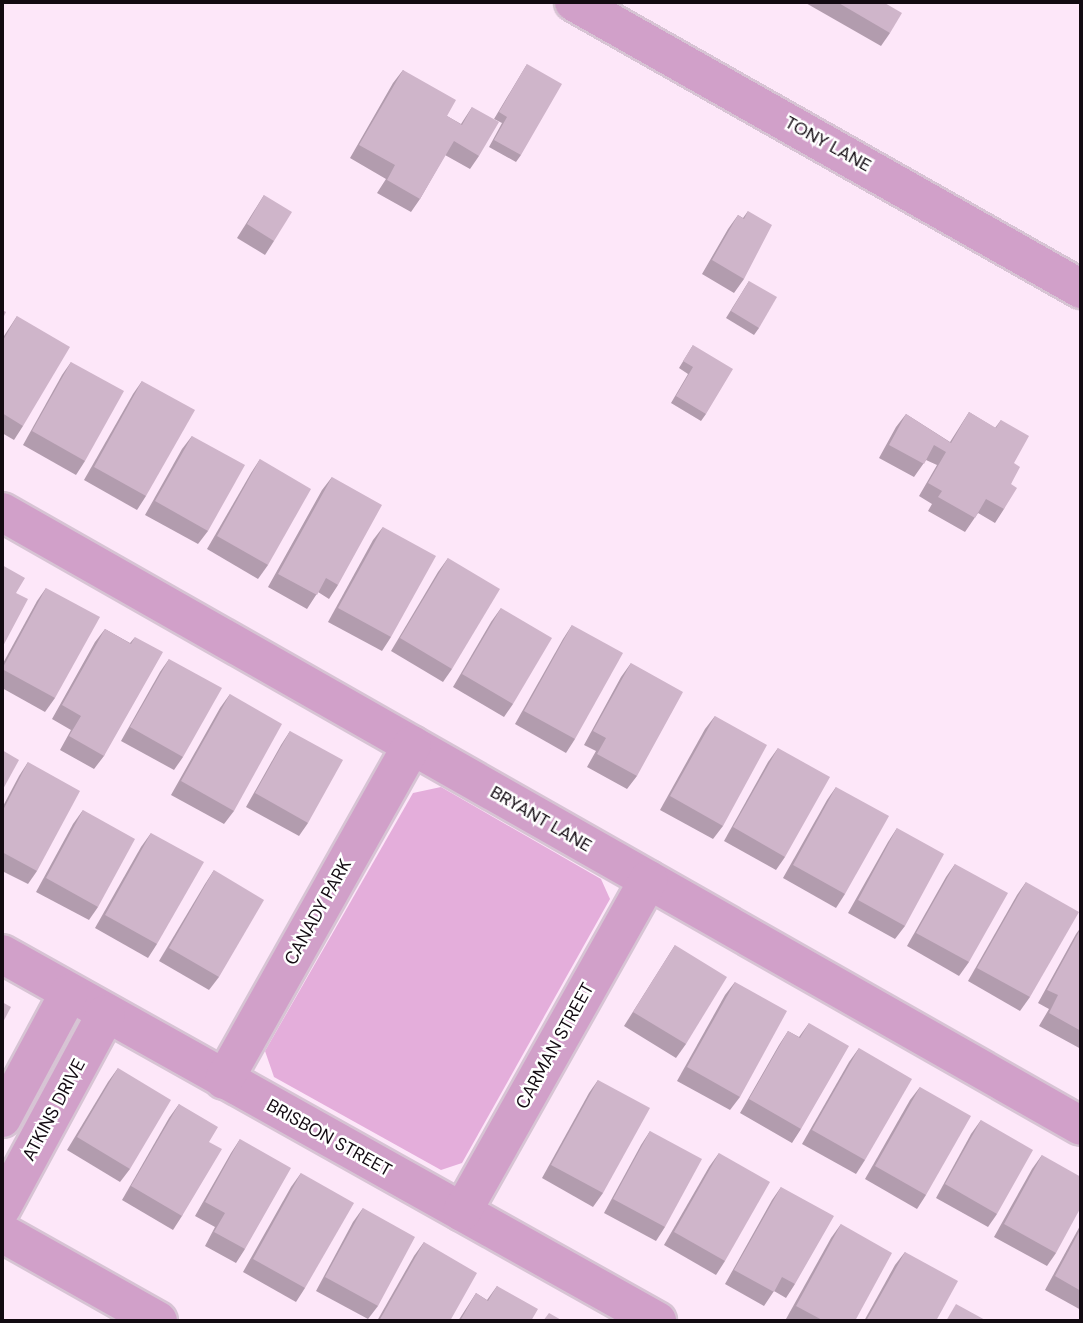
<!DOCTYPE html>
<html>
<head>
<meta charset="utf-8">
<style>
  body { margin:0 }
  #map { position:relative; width:1083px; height:1323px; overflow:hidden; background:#fde7f9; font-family:"DM Sans",sans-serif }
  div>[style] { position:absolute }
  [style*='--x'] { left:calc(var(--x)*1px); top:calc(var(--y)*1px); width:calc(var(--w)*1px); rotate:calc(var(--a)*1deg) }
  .green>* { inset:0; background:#e4aedb }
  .roads { filter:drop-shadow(2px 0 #d7c4d4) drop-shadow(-2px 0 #d7c4d4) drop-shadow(0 2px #d7c4d4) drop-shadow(0 -2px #d7c4d4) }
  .minor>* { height:38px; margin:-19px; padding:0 19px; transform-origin:19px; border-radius:19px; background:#d1a0c9 }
  .wall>* { inset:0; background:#b29cae }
  .building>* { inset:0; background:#cfb5ca }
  span { translate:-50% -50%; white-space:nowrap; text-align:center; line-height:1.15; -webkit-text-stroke:5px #fff; paint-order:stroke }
  .street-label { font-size:18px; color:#120a11 }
  .frame { position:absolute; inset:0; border:4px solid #120a11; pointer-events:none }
</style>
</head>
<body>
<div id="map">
  <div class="green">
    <i style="clip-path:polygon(441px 787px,601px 879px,610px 899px,462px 1163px,441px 1170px,274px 1077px,265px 1051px,413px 793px)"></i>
  </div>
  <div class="roads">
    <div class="minor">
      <i style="--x:574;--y:2;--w:583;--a:29.51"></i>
      <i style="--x:2;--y:512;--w:1241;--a:29.64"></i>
      <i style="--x:2;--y:954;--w:751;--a:29.26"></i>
      <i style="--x:224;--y:1080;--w:384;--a:-60.7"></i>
      <i style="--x:2;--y:1118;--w:142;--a:-61.8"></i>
      <i style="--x:2;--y:1207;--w:219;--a:-61.7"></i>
      <i style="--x:462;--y:1212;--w:381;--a:-60.7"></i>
      <i style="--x:2;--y:1233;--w:179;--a:29.4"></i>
    </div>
  </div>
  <div class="wall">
    <i style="clip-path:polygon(804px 2px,883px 2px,890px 33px,881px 46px)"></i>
    <i style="clip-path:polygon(527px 64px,521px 155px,516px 162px,489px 147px,502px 123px,494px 119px)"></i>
    <i style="clip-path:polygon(403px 70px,447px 116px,461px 124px,472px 107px,479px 156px,470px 169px,445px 155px,420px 199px,411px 212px,377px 193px,386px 179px,350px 158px,393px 83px)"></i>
    <i style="clip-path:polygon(264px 195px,274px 241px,265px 255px,237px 238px)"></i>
    <i style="clip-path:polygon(748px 211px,744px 279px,734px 293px,702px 274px,728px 229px,738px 215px,743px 218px)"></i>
    <i style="clip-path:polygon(749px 281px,759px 328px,754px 335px,726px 318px)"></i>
    <i style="clip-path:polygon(17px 316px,23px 426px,14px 440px,2px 433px,2px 339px)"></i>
    <i style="clip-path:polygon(693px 345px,706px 414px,701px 421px,671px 403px,688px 374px,679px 368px)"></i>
    <i style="clip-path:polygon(71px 362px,85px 461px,76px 475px,23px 445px,62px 375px)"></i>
    <i style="clip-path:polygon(142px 381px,146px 496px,137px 510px,84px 480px,133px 394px)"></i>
    <i style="clip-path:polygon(969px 412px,995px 428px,1001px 420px,1014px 463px,1011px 484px,1004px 509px,995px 523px,978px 513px,965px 532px,928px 511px,932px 504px,919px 496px,937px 465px,926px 460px,914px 477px,879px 458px,896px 427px,906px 414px,950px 442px)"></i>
    <i style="clip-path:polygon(192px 436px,208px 531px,198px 544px,145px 515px,182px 449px)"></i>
    <i style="clip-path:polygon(260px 459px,268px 565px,258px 579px,207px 549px,251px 473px)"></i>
    <i style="clip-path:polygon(332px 477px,338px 585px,329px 599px,318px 592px,307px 609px,268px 587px,322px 490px)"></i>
    <i style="clip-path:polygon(383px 527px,391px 637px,382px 651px,328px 622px,373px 540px)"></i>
    <i style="clip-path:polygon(448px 558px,452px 669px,443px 682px,391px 651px,438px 572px)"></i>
    <i style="clip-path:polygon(46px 588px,55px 698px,45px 712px,2px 688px,2px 665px,37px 601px)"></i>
    <i style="clip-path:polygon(501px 608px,513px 704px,504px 717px,453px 687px,491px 622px)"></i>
    <i style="clip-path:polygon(572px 625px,575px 739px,566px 753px,515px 724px,563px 639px)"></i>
    <i style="clip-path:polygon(105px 629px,130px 643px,135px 637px,104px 756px,94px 769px,60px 750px,71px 730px,52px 719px,95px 642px)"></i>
    <i style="clip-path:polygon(169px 659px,183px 757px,174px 770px,121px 741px,160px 672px)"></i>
    <i style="clip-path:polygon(631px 663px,637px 776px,627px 789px,587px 767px,596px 751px,584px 745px,621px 677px)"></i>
    <i style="clip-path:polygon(230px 694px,234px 811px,224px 824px,171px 795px,220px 708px)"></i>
    <i style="clip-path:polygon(715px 716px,723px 826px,713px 839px,660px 810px,705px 729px)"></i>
    <i style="clip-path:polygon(290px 731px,308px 823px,299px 836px,246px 807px,281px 745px)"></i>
    <i style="clip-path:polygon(778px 748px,785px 857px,776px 870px,724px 841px,768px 762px)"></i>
    <i style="clip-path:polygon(28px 762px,37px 871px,28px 884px,2px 871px,2px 808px,19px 776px)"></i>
    <i style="clip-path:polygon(836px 787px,845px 894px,836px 908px,783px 878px,827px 800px)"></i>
    <i style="clip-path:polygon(83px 810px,98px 907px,89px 920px,36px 892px,73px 824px)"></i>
    <i style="clip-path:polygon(897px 828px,905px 926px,895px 939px,848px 913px,888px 842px)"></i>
    <i style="clip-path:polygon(151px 833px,157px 944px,148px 958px,95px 928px,141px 847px)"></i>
    <i style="clip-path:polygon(955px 864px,969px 962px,959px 976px,907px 946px,946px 877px)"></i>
    <i style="clip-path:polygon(214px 870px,219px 977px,209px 990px,159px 961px,205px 884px)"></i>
    <i style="clip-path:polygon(1026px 882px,1030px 997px,1020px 1011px,968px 981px,1017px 895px)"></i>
    <i style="clip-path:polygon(1081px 927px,1081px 1049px,1039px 1026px,1049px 1009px,1038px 1003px,1076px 934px)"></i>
    <i style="clip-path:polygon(675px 945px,686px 1044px,676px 1058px,624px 1026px)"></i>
    <i style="clip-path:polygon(735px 982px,740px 1097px,730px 1110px,677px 1081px,725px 995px)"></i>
    <i style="clip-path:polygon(809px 1023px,801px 1129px,792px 1143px,740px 1113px,779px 1045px,788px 1031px,799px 1037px)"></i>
    <i style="clip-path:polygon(859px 1048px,865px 1160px,856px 1174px,802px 1144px,849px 1062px)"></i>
    <i style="clip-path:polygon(118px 1068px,130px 1169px,120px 1182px,67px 1150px,108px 1082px)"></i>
    <i style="clip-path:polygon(598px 1080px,603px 1193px,593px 1207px,542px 1178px,589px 1093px)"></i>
    <i style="clip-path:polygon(920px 1087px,926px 1195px,917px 1209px,865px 1179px,910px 1100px)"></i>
    <i style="clip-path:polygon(179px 1104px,209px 1142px,182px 1216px,173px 1230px,122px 1200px,169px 1118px)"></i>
    <i style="clip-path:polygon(981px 1120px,997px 1214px,988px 1227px,936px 1198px,971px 1134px)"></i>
    <i style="clip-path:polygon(650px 1131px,665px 1227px,656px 1241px,604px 1213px,641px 1145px)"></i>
    <i style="clip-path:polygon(240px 1139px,245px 1249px,236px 1263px,205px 1246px,215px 1227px,195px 1216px,231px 1153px)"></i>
    <i style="clip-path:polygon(719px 1153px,725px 1261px,716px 1275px,664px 1245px,709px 1167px)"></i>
    <i style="clip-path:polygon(1042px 1155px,1056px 1253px,1047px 1266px,994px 1237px,1032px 1169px)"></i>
    <i style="clip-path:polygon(301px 1173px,305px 1288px,296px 1302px,243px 1272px,291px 1187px)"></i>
    <i style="clip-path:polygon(781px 1187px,795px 1284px,786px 1298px,774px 1291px,764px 1306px,725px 1284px,772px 1200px)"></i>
    <i style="clip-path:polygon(363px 1208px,378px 1306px,368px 1319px,316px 1291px,353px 1222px)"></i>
    <i style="clip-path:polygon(841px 1224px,855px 1321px,790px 1321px,786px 1319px,831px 1238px)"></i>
    <i style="clip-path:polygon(1081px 1224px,1081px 1310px,1045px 1290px)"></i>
    <i style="clip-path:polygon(424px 1242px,450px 1321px,377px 1321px,414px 1256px)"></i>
    <i style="clip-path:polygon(905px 1252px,936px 1321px,864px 1321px,895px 1265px)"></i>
    <i style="clip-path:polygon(497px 1286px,531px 1321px,458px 1321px,476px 1293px,487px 1300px)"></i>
  </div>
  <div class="building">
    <i style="clip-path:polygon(837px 2px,883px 2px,902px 13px,890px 33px)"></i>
    <i style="clip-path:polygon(527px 64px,562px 84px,521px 155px,494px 140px,507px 117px,499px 112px)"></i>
    <i style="clip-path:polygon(403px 70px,456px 100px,447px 116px,462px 125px,472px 107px,499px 122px,479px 156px,454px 141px,420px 199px,387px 180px,395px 165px,359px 145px)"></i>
    <i style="clip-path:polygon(264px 195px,292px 212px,274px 241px,247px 224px)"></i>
    <i style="clip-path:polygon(748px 211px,772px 225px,744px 279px,712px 260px,738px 215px,744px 219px)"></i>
    <i style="clip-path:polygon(749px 281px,777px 297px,759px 328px,731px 311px)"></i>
    <i style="clip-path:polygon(2px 310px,6px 312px,2px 320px)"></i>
    <i style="clip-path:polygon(17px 316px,70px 347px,23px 426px,2px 413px,2px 342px)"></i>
    <i style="clip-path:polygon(693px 345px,733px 369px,706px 414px,676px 396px,693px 367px,683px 361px)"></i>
    <i style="clip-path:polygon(71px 362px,124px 391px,85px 461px,32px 431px)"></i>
    <i style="clip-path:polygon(142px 381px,195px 410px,146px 496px,94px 467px)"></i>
    <i style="clip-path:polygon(969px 412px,996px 428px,1001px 420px,1029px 436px,1014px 463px,1020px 467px,1011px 484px,1017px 488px,1004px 509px,986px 499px,975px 518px,938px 497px,942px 491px,928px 483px,946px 452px,934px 445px,924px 464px,889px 445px,906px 414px,951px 443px)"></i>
    <i style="clip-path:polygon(192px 436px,245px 465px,208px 531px,155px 501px)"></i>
    <i style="clip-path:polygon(260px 459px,311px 489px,268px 565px,217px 536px)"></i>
    <i style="clip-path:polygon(332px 477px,382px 505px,338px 585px,326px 578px,317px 595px,278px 574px)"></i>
    <i style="clip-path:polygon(383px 527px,436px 556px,391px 637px,338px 608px)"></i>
    <i style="clip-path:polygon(448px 558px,500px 589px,452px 669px,400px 638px)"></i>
    <i style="clip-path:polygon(2px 565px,25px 578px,16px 593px,28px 599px,2px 648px)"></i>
    <i style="clip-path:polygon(46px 588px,100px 617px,55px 698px,2px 669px)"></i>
    <i style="clip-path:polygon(501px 608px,552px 638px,513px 704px,462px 674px)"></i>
    <i style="clip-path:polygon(572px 625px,623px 653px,575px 739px,524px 711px)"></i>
    <i style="clip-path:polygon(105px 629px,131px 644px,135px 637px,163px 652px,104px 756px,69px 736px,81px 716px,62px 705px)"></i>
    <i style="clip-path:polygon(169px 659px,222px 688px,183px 757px,130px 727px)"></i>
    <i style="clip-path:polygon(631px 663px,683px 692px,637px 776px,597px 754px,606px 738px,593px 731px)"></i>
    <i style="clip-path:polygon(230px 694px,282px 724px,234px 811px,181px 781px)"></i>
    <i style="clip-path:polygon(715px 716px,767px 745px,723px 826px,670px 796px)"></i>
    <i style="clip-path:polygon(290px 731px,343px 760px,308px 823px,255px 793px)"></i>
    <i style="clip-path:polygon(778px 748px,830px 777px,785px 857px,733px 827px)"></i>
    <i style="clip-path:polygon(2px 750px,19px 760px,2px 791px)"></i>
    <i style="clip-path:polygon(28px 762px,80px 791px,37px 871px,2px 852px,2px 812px)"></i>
    <i style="clip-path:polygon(836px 787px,889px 816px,845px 894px,793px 865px)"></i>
    <i style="clip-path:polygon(83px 810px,135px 839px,98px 907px,46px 878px)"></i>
    <i style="clip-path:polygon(897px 828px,944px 854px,905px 926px,858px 900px)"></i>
    <i style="clip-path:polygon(151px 833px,204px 862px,157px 944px,105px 915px)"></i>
    <i style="clip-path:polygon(955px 864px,1008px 893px,969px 962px,916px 933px)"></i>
    <i style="clip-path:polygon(214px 870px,264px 900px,219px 977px,169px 948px)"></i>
    <i style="clip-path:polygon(1026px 882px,1079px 912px,1030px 997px,977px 968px)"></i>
    <i style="clip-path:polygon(1081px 928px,1081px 1031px,1049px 1013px,1058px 995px,1047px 990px)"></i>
    <i style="clip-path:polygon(675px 945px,727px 977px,686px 1044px,633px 1012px)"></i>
    <i style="clip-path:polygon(735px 982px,787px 1011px,740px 1097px,687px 1067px)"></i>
    <i style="clip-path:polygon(2px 1002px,11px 1007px,2px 1024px)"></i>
    <i style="clip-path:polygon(809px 1023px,849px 1046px,801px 1129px,749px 1099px,788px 1031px,800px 1038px)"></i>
    <i style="clip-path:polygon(859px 1048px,912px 1079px,865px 1160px,812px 1130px)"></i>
    <i style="clip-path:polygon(118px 1068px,171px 1100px,130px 1169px,77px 1137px)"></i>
    <i style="clip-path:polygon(598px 1080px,650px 1108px,603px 1193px,551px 1165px)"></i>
    <i style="clip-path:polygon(920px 1087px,971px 1116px,926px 1195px,875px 1166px)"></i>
    <i style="clip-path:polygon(179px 1104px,218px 1127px,209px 1142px,222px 1149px,182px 1216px,131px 1186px)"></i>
    <i style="clip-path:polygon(981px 1120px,1033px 1150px,997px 1214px,945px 1184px)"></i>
    <i style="clip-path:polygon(650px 1131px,702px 1159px,665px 1227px,613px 1199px)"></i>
    <i style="clip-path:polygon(240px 1139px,291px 1168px,245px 1249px,214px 1232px,225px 1213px,205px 1202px)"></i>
    <i style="clip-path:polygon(719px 1153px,770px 1182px,725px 1261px,674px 1232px)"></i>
    <i style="clip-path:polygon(1042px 1155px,1081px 1177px,1081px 1207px,1056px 1253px,1004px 1224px)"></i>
    <i style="clip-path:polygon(301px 1173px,354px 1203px,305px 1288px,253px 1259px)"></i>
    <i style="clip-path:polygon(781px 1187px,834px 1216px,795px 1284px,782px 1277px,774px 1292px,734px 1270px)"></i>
    <i style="clip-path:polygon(363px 1208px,415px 1237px,378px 1306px,325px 1277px)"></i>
    <i style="clip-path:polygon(841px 1224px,892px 1253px,855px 1321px,824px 1321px,796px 1306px)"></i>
    <i style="clip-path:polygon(1081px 1228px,1081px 1291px,1055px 1276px)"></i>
    <i style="clip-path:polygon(424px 1242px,477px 1273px,450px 1321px,379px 1321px)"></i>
    <i style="clip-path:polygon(905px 1252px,958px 1281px,936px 1321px,866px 1321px)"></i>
    <i style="clip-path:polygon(497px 1286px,538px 1309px,531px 1321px,460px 1321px,476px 1293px,488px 1301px)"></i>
    <i style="clip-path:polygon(956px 1304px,987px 1321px,946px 1321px)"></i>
    <i style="clip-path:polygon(549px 1313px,563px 1321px,543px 1321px)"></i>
  </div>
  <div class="street-label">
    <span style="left:828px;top:144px;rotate:29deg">TONY LANE</span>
    <span style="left:541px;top:819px;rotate:30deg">BRYANT LANE</span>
    <span style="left:318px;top:912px;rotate:-61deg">CANADY PARK</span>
    <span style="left:555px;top:1046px;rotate:-61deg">CARMAN STREET</span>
    <span style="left:54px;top:1110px;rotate:-62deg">ATKINS DRIVE</span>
    <span style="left:329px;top:1138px;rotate:29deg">BRISBON STREET</span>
  </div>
  <div class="frame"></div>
</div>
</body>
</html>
